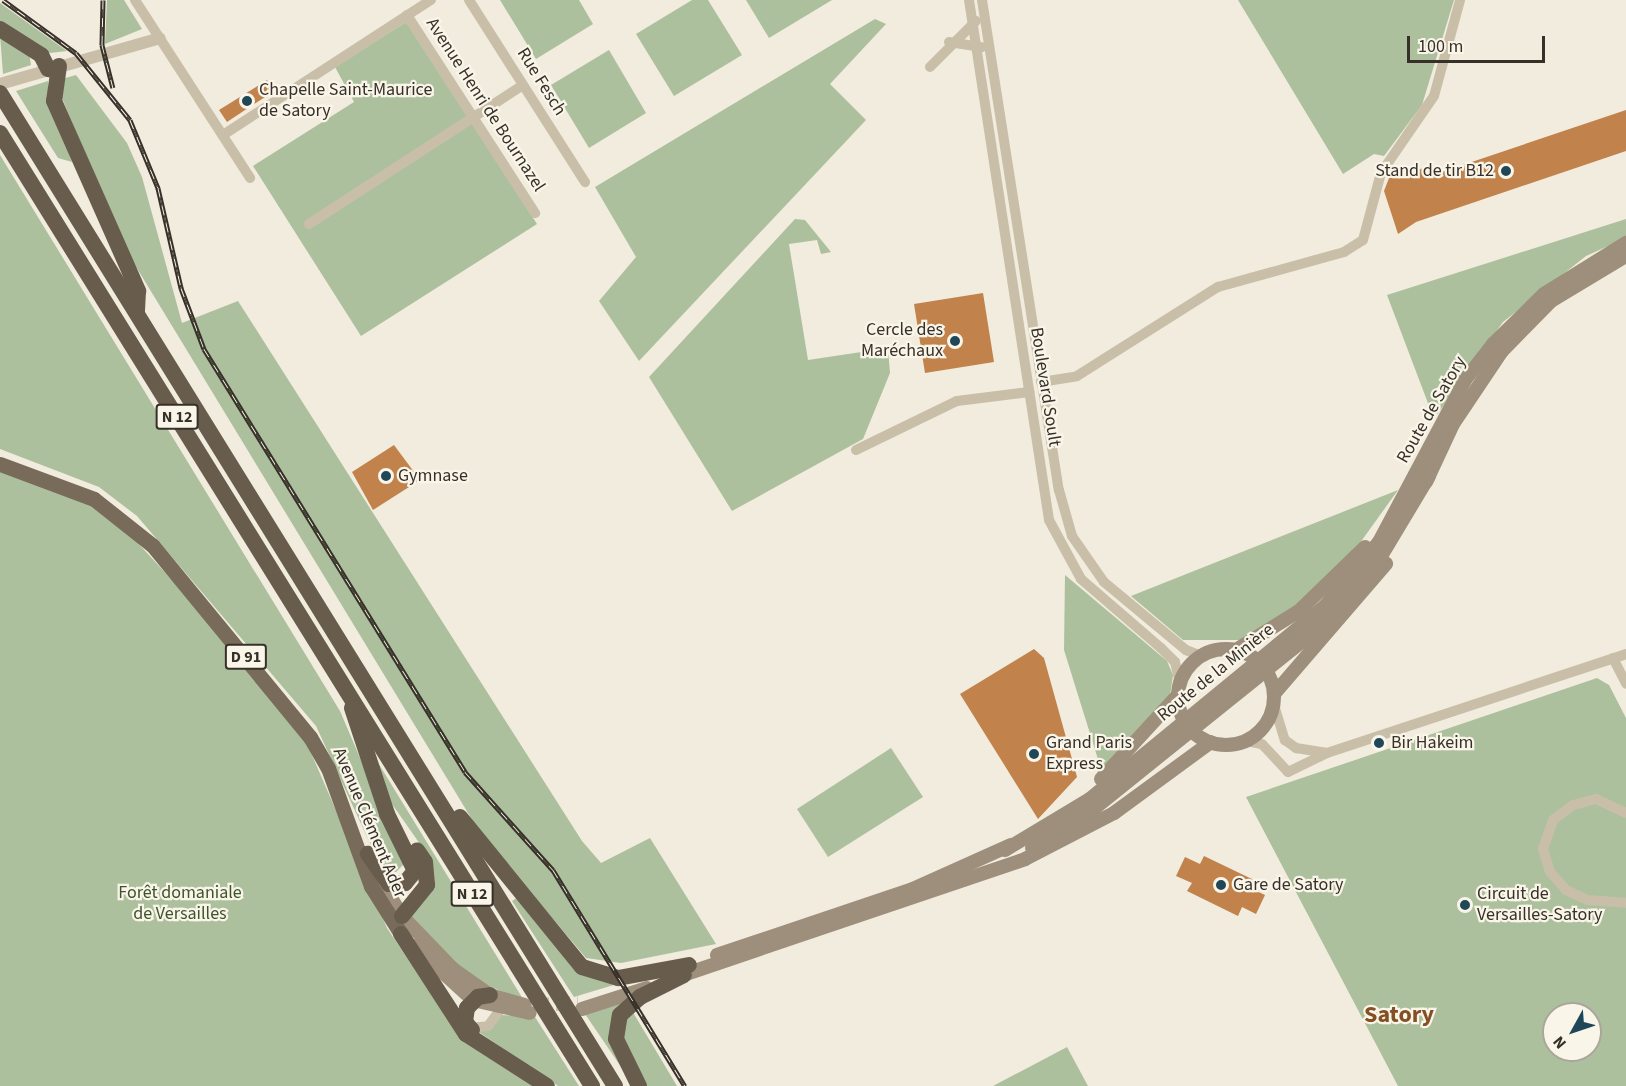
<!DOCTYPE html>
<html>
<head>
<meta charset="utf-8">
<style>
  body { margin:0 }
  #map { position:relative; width:1626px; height:1086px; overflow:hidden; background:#f1ecdd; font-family:"Source Sans 3",sans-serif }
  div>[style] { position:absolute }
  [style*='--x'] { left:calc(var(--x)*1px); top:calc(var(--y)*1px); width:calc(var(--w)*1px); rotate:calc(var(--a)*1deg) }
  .green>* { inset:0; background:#adc09d }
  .building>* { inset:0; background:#c1834b }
  .secondary-tunnel>* { height:14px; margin-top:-7px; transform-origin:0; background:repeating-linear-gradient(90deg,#ccc6b9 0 14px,transparent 0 21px) }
  .minor>* { height:10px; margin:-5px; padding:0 5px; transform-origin:5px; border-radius:5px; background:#c9bfa9 }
  .tertiary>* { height:12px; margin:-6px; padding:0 6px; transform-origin:6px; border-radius:6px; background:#c9bfa9 }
  .secondary>* { height:14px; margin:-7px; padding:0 7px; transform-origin:7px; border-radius:7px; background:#9d8f7b }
  .secondary>.ring { margin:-7px; padding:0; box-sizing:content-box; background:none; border:14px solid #9d8f7b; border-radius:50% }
  .primary>* { height:15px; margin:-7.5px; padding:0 7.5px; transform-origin:7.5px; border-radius:7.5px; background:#786b5a }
  .trunk>* { height:16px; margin:-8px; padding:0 8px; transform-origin:8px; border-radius:8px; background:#685c4d }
  .rail>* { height:5px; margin-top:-2.5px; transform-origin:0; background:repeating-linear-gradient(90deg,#f9f5e9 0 9px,#373029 0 18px); box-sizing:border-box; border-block:2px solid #373029 }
  .dots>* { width:16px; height:16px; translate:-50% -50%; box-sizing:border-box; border:3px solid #f9f5e9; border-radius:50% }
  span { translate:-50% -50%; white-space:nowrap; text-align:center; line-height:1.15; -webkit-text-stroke:4.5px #f9f5e9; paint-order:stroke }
  .shield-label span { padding:2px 4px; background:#f9f5e9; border:2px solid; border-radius:4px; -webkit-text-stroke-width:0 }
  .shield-label { font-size:16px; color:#373029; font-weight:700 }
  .street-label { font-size:18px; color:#373029 }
  .poi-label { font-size:18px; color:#373029 }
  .left { translate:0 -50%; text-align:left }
  .right { translate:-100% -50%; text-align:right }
  .park-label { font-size:18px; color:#3d542d }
  .district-label { font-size:24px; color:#835025; font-weight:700 }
  .north { position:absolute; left:1542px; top:1002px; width:60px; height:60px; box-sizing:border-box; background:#f9f5e9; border:2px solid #aba69c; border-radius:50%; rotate:230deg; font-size:16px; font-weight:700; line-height:24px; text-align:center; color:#373029 }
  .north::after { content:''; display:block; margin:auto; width:21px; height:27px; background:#204757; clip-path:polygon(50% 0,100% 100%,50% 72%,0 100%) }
  .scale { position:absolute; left:1407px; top:36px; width:138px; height:27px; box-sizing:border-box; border:3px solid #373029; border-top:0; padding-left:8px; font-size:18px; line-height:21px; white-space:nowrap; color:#373029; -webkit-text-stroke:4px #f9f5e9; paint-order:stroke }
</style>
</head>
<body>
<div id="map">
  <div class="green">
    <i style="clip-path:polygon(107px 0,124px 0,142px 29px,105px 44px)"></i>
    <i style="clip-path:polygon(500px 0,579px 0,593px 24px,536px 59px)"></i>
    <i style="clip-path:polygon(692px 0,708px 0,742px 55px,674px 96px,636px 34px)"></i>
    <i style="clip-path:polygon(746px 0,832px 0,769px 38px)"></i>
    <i style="clip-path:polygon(1238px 0,1454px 0,1422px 105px,1384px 156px,1374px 154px,1343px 174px)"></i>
    <i style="clip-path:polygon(0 3px,67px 51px,50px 53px,0 21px)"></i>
    <i style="clip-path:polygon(875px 19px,886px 24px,830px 84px,866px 120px,639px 361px,599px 301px,636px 257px,595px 187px)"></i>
    <i style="clip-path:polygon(406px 22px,537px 224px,361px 336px,253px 166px,354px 102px,335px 67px)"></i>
    <i style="clip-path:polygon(0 35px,29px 52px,31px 65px,3px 74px)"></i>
    <i style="clip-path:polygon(609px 50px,646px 113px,589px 148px,551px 85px)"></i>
    <i style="clip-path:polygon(76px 75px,127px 143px,142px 177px,182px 323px,238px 301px,582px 841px,601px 863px,650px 838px,716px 944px,621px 963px,586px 958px,479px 831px,121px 242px,60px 93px,62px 79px)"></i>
    <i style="clip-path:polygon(48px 81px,48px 90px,72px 162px,58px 158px,16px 91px)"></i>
    <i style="clip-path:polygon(0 155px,340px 711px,405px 863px,396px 872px,389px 872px,374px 852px,316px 726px,137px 516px,99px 487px,0 449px)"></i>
    <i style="clip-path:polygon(795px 219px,805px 220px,831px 252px,821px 254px,817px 240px,789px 244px,808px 360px,888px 348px,890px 373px,863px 439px,732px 511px,649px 377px)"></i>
    <i style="clip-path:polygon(1626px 219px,1626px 238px,1586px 256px,1503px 322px,1434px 419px,1387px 295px)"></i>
    <i style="clip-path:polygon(0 471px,90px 503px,123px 527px,209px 620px,305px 739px,387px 928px,444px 1013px,533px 1086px,0 1086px)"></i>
    <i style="clip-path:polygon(1398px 490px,1352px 554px,1292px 611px,1247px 640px,1183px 640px,1131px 596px)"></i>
    <i style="clip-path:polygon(1065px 575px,1167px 661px,1173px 675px,1170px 696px,1102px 772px,1064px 650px)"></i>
    <i style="clip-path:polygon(evenodd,1597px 678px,1609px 685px,1626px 718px,1626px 1086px,1398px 1086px,1246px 797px,1597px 678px,1554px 1014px,1590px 1014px,1590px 1050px,1554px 1050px,1554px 1014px)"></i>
    <i style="clip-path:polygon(369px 748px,523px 999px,472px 980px,404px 915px,417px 902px,427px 854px,385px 794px)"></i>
    <i style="clip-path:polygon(891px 748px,923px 797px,828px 857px,797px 809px)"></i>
    <i style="clip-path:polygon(518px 897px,572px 961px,617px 984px,574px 997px,512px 901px)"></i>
    <i style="clip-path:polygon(625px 998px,616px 1009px,634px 1086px,583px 1011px)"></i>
    <i style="clip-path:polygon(631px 1009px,677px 1086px,647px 1086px,624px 1047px,622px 1027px)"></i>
    <i style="clip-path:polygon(501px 1015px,535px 1017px,579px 1086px,558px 1086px,479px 1032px)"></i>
    <i style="clip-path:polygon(1067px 1047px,1088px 1086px,993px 1086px)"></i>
  </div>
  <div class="building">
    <i style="clip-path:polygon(267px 80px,274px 91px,227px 122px,219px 110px)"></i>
    <i style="clip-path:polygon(1626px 110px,1626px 151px,1416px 222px,1398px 234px,1384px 191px,1389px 178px,1431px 166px,1433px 175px)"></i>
    <i style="clip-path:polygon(983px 293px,994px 362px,925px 373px,914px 304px)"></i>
    <i style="clip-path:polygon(394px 445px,420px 480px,373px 510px,352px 472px)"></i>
    <i style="clip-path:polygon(1034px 649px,1044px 658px,1077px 777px,1038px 819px,960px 694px)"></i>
    <i style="clip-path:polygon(1204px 856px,1254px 880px,1250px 888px,1265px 895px,1256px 914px,1242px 907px,1238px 916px,1187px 891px,1192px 883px,1176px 876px,1185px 857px,1200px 864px)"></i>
  </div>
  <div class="secondary-tunnel">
    <i style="--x:535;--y:1005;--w:43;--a:-2.7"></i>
  </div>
  <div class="minor">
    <i style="--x:135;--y:0;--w:212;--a:57.1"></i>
    <i style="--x:469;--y:0;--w:216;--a:57.5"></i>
    <i style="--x:969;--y:0;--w:526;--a:81.25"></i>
    <i style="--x:1049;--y:520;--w:67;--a:61.5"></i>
    <i style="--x:1081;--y:579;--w:106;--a:40.8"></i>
    <i style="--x:1161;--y:648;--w:20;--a:45"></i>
    <i style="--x:1175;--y:662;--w:22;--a:77"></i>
    <i style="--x:982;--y:0;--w:496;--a:81.1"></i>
    <i style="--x:1059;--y:490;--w:48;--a:74.2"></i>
    <i style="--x:1072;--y:536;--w:56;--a:55.2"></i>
    <i style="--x:1104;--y:582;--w:107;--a:39.7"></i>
    <i style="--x:1186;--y:650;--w:17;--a:21"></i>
    <i style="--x:407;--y:15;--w:236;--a:57.1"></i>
    <i style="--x:949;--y:42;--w:33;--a:9"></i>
    <i style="--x:930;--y:67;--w:65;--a:-45"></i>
    <i style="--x:223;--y:135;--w:248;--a:-33"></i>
    <i style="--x:309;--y:224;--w:255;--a:-33"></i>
    <i style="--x:1041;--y:382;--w:36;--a:-9"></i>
    <i style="--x:1077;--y:376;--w:167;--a:-32.3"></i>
    <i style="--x:1218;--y:287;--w:131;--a:-15.5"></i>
    <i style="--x:1344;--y:252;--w:22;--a:-32"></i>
    <i style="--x:1363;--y:240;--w:69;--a:-75"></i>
    <i style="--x:1381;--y:173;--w:93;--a:-55.5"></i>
    <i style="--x:1434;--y:96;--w:99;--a:-74.8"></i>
    <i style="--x:856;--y:450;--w:112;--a:-25.9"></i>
    <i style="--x:957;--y:401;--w:73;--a:-7.1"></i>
    <i style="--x:1613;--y:658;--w:29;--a:63"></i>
    <i style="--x:1274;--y:705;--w:37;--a:73"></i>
    <i style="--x:1285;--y:740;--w:14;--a:36"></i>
    <i style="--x:1296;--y:748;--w:30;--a:9"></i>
    <i style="--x:1246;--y:741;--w:16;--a:11"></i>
    <i style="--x:1262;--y:744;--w:38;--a:47"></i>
    <i style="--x:1288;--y:772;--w:43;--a:-26"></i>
    <i style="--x:1327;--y:753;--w:315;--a:-18.3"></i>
    <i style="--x:1626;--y:813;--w:33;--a:-155"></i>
    <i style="--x:1596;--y:799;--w:24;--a:165"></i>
    <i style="--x:1573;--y:805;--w:25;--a:143"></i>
    <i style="--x:1553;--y:820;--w:31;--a:109"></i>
    <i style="--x:1543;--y:849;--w:24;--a:73"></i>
    <i style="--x:1550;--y:872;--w:24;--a:48"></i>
    <i style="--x:1566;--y:890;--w:23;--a:25"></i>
    <i style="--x:1587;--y:900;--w:39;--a:4"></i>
    <i style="--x:470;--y:1028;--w:18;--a:-6"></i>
    <i style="--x:488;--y:1026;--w:20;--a:-53"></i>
  </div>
  <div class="tertiary">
    <i style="--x:0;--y:84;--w:166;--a:-16"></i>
  </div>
  <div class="secondary">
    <i style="--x:1426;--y:482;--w:64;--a:-65"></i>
    <i style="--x:1453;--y:424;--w:88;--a:-56.1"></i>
    <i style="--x:1502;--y:351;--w:70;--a:-45.6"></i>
    <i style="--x:1551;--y:301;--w:87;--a:-31"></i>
    <i class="ring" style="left:1178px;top:649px;width:82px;height:82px"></i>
    <i style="--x:1236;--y:650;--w:74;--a:-31.8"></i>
    <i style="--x:1299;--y:611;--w:92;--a:-44.1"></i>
    <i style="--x:1274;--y:694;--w:172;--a:-49.3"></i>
    <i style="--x:1101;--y:779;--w:114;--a:-47.5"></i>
    <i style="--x:1032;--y:848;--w:76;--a:-32.6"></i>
    <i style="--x:1096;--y:807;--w:280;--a:-38.8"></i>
    <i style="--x:1314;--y:632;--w:93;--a:-47.6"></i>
    <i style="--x:1377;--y:563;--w:101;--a:-59.1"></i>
    <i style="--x:1005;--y:850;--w:99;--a:-31"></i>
    <i style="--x:1090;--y:799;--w:304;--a:-39.4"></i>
    <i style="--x:1325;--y:606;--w:84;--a:-49.8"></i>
    <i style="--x:1379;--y:542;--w:183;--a:-62"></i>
    <i style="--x:1465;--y:380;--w:46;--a:-52.1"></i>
    <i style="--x:1493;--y:344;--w:71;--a:-44.4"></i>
    <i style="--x:1544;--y:294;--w:97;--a:-31.9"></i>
    <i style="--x:377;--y:875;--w:48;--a:58.6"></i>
    <i style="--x:402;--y:916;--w:74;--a:46.1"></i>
    <i style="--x:453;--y:969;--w:45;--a:35.1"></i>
    <i style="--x:490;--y:995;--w:36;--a:16"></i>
    <i style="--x:414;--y:946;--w:80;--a:42.5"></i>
    <i style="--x:473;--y:1000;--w:58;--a:12.8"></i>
    <i style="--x:717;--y:955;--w:207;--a:-18.6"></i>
    <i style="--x:913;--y:889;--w:107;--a:-24.2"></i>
    <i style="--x:677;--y:977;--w:367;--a:-18.7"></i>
    <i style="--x:1025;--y:859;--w:100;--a:-27.3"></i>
    <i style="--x:1114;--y:813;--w:120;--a:-36.2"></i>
    <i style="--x:582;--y:1009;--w:68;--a:-17.9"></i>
  </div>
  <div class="primary">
    <i style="--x:0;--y:464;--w:100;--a:20.4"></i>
    <i style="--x:94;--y:499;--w:75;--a:38.5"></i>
    <i style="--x:153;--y:546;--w:247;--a:50.6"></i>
    <i style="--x:310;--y:737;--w:36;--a:60"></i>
    <i style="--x:328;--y:768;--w:126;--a:70"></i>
    <i style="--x:371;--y:886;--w:57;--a:58"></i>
  </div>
  <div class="trunk">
    <i style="--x:0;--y:29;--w:49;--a:32.4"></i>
    <i style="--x:41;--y:55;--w:16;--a:63"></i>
    <i style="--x:59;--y:66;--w:35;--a:98"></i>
    <i style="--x:54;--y:101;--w:208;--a:66.1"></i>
    <i style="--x:138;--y:291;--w:20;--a:93"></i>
    <i style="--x:0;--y:93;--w:1168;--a:58.23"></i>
    <i style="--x:0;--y:133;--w:1122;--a:58.15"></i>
    <i style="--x:352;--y:708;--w:112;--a:71.7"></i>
    <i style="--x:387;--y:814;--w:64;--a:63.8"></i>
    <i style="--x:415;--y:871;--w:16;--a:130"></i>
    <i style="--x:405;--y:883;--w:16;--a:176"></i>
    <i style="--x:389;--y:884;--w:37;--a:-125"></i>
    <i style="--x:460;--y:817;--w:193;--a:50.9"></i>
    <i style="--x:582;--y:967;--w:38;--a:17"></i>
    <i style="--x:618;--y:978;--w:72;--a:-10.4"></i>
    <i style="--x:402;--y:916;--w:40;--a:-51"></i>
    <i style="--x:427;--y:885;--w:23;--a:-95"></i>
    <i style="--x:425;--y:862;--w:14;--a:-124"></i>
    <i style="--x:401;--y:934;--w:119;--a:57"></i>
    <i style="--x:466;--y:1034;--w:96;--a:32.7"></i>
    <i style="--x:472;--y:1030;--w:11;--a:-131"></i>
    <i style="--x:465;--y:1022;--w:14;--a:-82"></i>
    <i style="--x:467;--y:1008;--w:16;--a:-45"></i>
    <i style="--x:478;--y:997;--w:12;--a:-9"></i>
    <i style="--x:639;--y:1086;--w:52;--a:-116.1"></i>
    <i style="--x:616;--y:1039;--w:24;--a:-81"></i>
    <i style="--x:620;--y:1015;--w:27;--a:-42"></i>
    <i style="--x:640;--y:997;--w:49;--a:-26.6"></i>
  </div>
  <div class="rail">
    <i style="--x:3;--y:0;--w:90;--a:36"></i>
    <i style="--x:76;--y:53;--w:86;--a:51.1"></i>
    <i style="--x:130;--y:120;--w:74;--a:67.6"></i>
    <i style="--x:158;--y:188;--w:103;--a:77"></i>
    <i style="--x:181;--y:288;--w:65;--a:69.3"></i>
    <i style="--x:204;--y:349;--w:497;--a:58.3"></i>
    <i style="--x:465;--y:772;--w:132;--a:48.1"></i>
    <i style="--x:553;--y:870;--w:253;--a:58.6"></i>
    <i style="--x:103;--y:0;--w:45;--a:91.3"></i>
    <i style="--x:102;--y:45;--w:44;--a:75.7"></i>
  </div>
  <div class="dots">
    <i style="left:247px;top:101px;background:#204757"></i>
    <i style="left:1506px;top:171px;background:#204757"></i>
    <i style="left:955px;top:341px;background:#204757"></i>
    <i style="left:386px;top:476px;background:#204757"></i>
    <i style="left:1379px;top:743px;background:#204757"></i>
    <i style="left:1034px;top:754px;background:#204757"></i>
    <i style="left:1221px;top:885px;background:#204757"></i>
    <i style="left:1465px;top:905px;background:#204757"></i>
  </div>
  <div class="shield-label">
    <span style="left:177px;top:417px">N 12</span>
    <span style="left:246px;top:657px">D 91</span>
    <span style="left:472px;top:894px">N 12</span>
  </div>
  <div class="street-label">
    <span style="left:541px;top:82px;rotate:58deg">Rue Fesch</span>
    <span style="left:485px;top:105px;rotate:57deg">Avenue Henri de Bournazel</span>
    <span style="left:1045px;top:387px;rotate:81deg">Boulevard Soult</span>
    <span style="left:1432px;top:410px;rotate:-60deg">Route de Satory</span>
    <span style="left:1216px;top:673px;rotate:-39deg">Route de la Minière</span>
    <span style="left:369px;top:823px;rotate:67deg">Avenue Clément Ader</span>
  </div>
  <div class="poi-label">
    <span class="left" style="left:259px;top:101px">Chapelle Saint-Maurice<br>de Satory</span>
    <span class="right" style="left:1494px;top:171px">Stand de tir B12</span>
    <span class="right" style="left:943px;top:341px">Cercle des<br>Maréchaux</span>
    <span class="left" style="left:398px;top:476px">Gymnase</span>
    <span class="left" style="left:1391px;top:743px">Bir Hakeim</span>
    <span class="left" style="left:1046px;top:754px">Grand Paris<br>Express</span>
    <span class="left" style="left:1233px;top:885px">Gare de Satory</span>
    <span class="left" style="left:1477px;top:905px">Circuit de<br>Versailles-Satory</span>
  </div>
  <div class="park-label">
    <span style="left:180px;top:904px">Forêt domaniale<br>de Versailles</span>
  </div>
  <div class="district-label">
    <span style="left:1399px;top:1015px">Satory</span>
  </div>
  <div class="north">N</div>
  <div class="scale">100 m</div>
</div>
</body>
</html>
